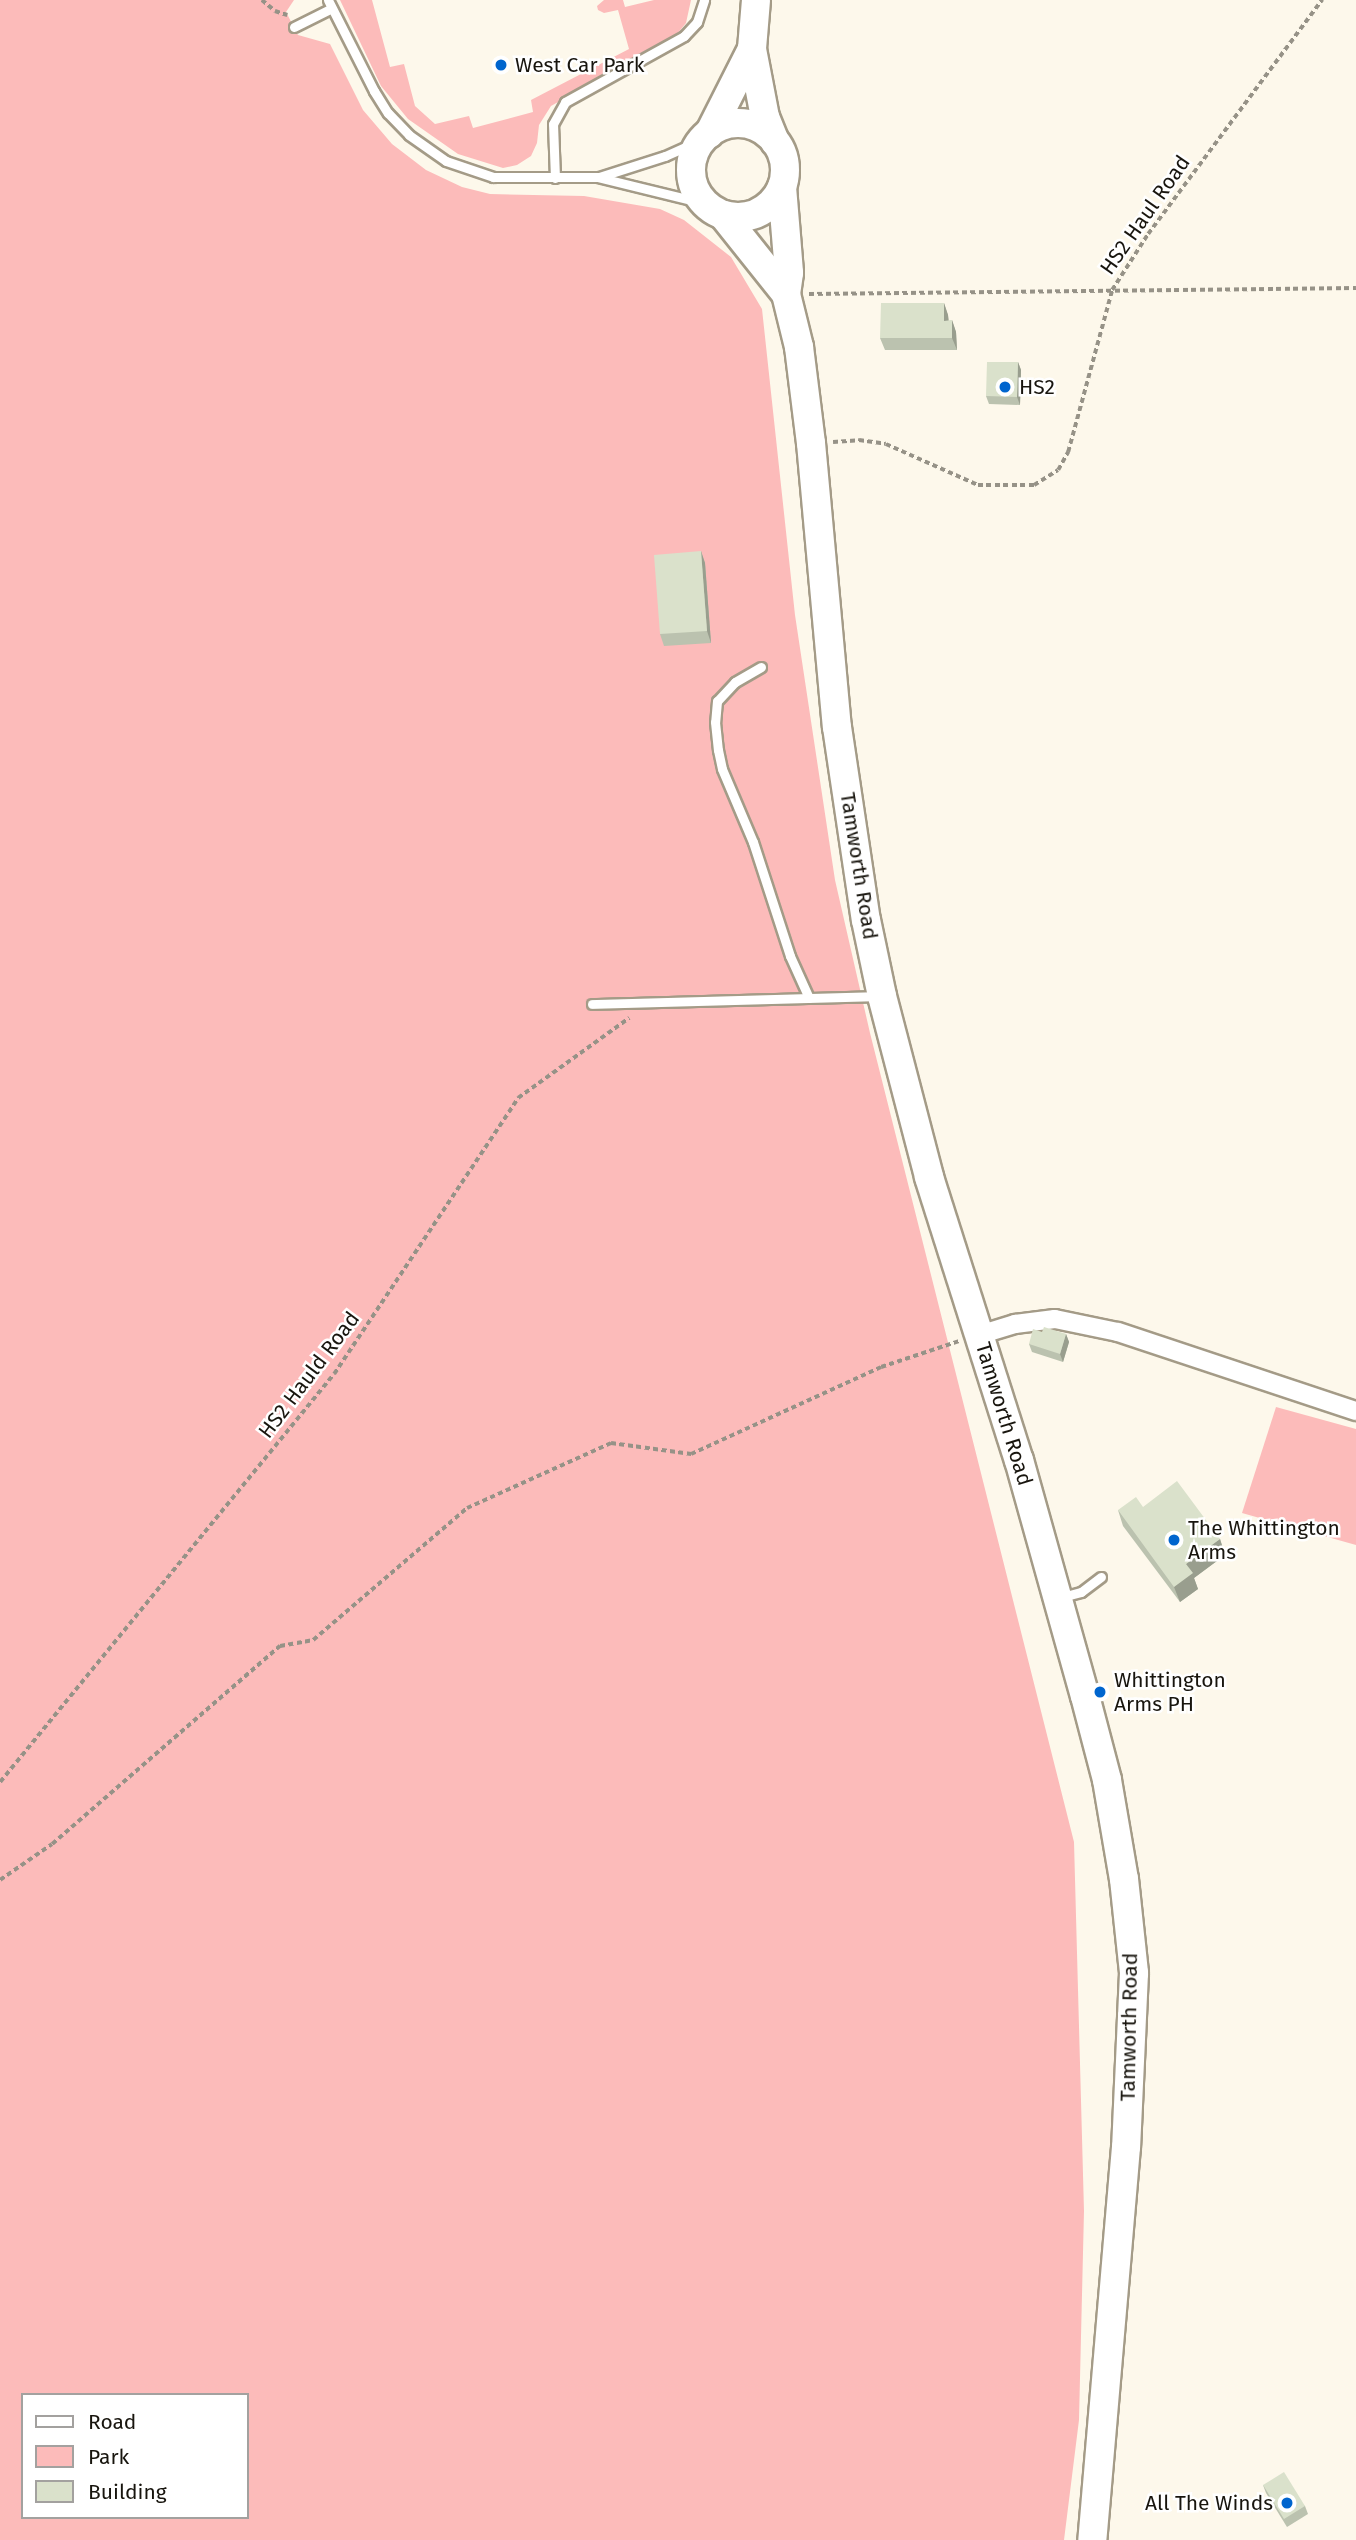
<!DOCTYPE html>
<html>
<head>
<meta charset="utf-8">
<style>
  body { margin:0 }
  #map { position:relative; width:1356px; height:2540px; overflow:hidden; background:#fdf8eb; font-family:"Fira Sans",sans-serif }
  div>[style] { position:absolute }
  [style*='--x'] { left:calc(var(--x)*1px); top:calc(var(--y)*1px); width:calc(var(--w)*1px); rotate:calc(var(--a)*1deg) }
  .green>* { inset:0; background:#fcbbba }
  .path>* { height:3.5px; margin-top:-1.75px; transform-origin:0; background:repeating-linear-gradient(90deg,#969287 0 5px,transparent 0 8.5px) }
  .roads { filter:drop-shadow(2px 0 #a49b87) drop-shadow(-2px 0 #a49b87) drop-shadow(0 2px #a49b87) drop-shadow(0 -2px #a49b87) }
  .service>* { height:9px; margin:-4.5px; padding:0 4.5px; transform-origin:4.5px; border-radius:4.5px; background:#fff }
  .minor>* { height:18px; margin:-9px; padding:0 9px; transform-origin:9px; border-radius:9px; background:#fff }
  .primary>* { height:28px; margin:-14px; padding:0 14px; transform-origin:14px; border-radius:14px; background:#fff }
  .primary>.ring { margin:-14px; padding:0; box-sizing:content-box; background:none; border:28px solid #fff; border-radius:50% }
  .wall>* { inset:0; background:#bbc2af }
  .shaded-wall>* { inset:0; background:#999e8e }
  .building>* { inset:0; background:#dae1cb }
  .dots>* { width:19px; height:19px; translate:-50% -50%; box-sizing:border-box; border:4px solid #fff; border-radius:50% }
  span { translate:-50% -50%; white-space:nowrap; text-align:center; line-height:1.15; -webkit-text-stroke:5px #fff; paint-order:stroke }
  .poi-label { font-size:21px; color:#18150e }
  .left { translate:0 -50%; text-align:left }
  .right { translate:-100% -50%; text-align:right }
  .street-label { font-size:21px; color:#18150e }
  .legend { position:absolute; left:21px; top:2393px; width:228px; height:126px; box-sizing:border-box; background:#fff; border:2px solid #a3a19f; margin:0; padding:9px 12px; list-style:none; font-size:21px; color:#18150e }
  .legend li { display:flex; align-items:center; gap:14px; height:35px }
  .legend b { width:35px; border:2px solid #a3a19f }
</style>
</head>
<body>
<div id="map">
  <div class="green">
    <i style="clip-path:polygon(evenodd,0 0,294px 0,286px 12px,298px 35px,330px 44px,363px 110px,392px 144px,426px 170px,462px 187px,490px 194px,584px 196px,660px 209px,684px 220px,731px 257px,762px 309px,795px 615px,835px 880px,870px 1033px,1074px 1842px,1084px 2211px,1079px 2420px,1064px 2540px,0 2540px,0 0,23px 2395px,247px 2395px,247px 2517px,23px 2517px,23px 2395px)"></i>
    <i style="clip-path:polygon(340px 0,372px 0,390px 67px,404px 64px,415px 106px,435px 124px,469px 116px,473px 128px,533px 112px,531px 100px,629px 49px,618px 10px,604px 13px,598px 10px,597px 6px,604px 0,623px 0,625px 7px,654px 0,691px 0,686px 23px,677px 34px,551px 106px,539px 125px,537px 143px,531px 156px,517px 165px,503px 168px,458px 154px,408px 119px,381px 86px)"></i>
    <i style="clip-path:polygon(1276px 1407px,1356px 1429px,1356px 1545px,1242px 1513px)"></i>
  </div>
  <div class="path">
    <i style="--x:262;--y:0;--w:17;--a:40"></i>
    <i style="--x:275;--y:11;--w:13;--a:18"></i>
    <i style="--x:809;--y:294;--w:547;--a:-0.63"></i>
    <i style="--x:833;--y:442;--w:26;--a:-4"></i>
    <i style="--x:859;--y:440;--w:27;--a:8"></i>
    <i style="--x:886;--y:444;--w:101;--a:24"></i>
    <i style="--x:978;--y:485;--w:56;--a:0"></i>
    <i style="--x:1034;--y:485;--w:28;--a:-32"></i>
    <i style="--x:1058;--y:470;--w:21;--a:-61"></i>
    <i style="--x:1068;--y:452;--w:168;--a:-74.8"></i>
    <i style="--x:1112;--y:290;--w:67;--a:-57.3"></i>
    <i style="--x:1148;--y:234;--w:292;--a:-53.4"></i>
    <i style="--x:0;--y:1782;--w:527;--a:-50.7"></i>
    <i style="--x:334;--y:1374;--w:332;--a:-56.3"></i>
    <i style="--x:518;--y:1098;--w:137;--a:-35.8"></i>
    <i style="--x:0;--y:1880;--w:63;--a:-34.7"></i>
    <i style="--x:52;--y:1844;--w:302;--a:-41"></i>
    <i style="--x:280;--y:1646;--w:34;--a:-10"></i>
    <i style="--x:313;--y:1640;--w:203;--a:-40.6"></i>
    <i style="--x:467;--y:1508;--w:158;--a:-24.3"></i>
    <i style="--x:611;--y:1443;--w:81;--a:7.8"></i>
    <i style="--x:691;--y:1454;--w:209;--a:-24.6"></i>
    <i style="--x:881;--y:1367;--w:82;--a:-18.4"></i>
  </div>
  <div class="roads">
    <div class="service">
      <i style="--x:328;--y:0;--w:102;--a:63.2"></i>
      <i style="--x:374;--y:91;--w:26;--a:58"></i>
      <i style="--x:388;--y:113;--w:30;--a:46"></i>
      <i style="--x:409;--y:135;--w:45;--a:35.1"></i>
      <i style="--x:446;--y:161;--w:50;--a:18.8"></i>
      <i style="--x:493;--y:177;--w:104;--a:0"></i>
      <i style="--x:597;--y:177;--w:110;--a:13.7"></i>
      <i style="--x:294;--y:27;--w:42;--a:-26.6"></i>
      <i style="--x:599;--y:177;--w:69;--a:-17.7"></i>
      <i style="--x:665;--y:156;--w:42;--a:-24.1"></i>
      <i style="--x:555;--y:178;--w:54;--a:-92.1"></i>
      <i style="--x:553;--y:124;--w:25;--a:-61"></i>
      <i style="--x:565;--y:102;--w:136;--a:-29"></i>
      <i style="--x:684;--y:36;--w:19;--a:-47"></i>
      <i style="--x:697;--y:22;--w:23;--a:-72"></i>
      <i style="--x:761;--y:667;--w:30;--a:150"></i>
      <i style="--x:735;--y:682;--w:26;--a:133"></i>
      <i style="--x:717;--y:701;--w:21;--a:95"></i>
      <i style="--x:715;--y:722;--w:28;--a:84"></i>
      <i style="--x:718;--y:750;--w:19;--a:78"></i>
      <i style="--x:722;--y:769;--w:79;--a:67"></i>
      <i style="--x:753;--y:842;--w:120;--a:72"></i>
      <i style="--x:790;--y:956;--w:46;--a:65.7"></i>
      <i style="--x:592;--y:1004;--w:285;--a:-1.6"></i>
      <i style="--x:1062;--y:1597;--w:20;--a:-15"></i>
      <i style="--x:1081;--y:1592;--w:25;--a:-37"></i>
    </div>
    <div class="minor">
      <i style="--x:979;--y:1335;--w:38;--a:-17"></i>
      <i style="--x:1015;--y:1324;--w:40;--a:-7.1"></i>
      <i style="--x:1055;--y:1319;--w:64;--a:11.7"></i>
      <i style="--x:1118;--y:1332;--w:251;--a:18.4"></i>
    </div>
    <div class="primary">
      <i style="--x:756;--y:0;--w:49;--a:94.7"></i>
      <i style="--x:752;--y:49;--w:69;--a:79.2"></i>
      <i style="--x:765;--y:117;--w:27;--a:68"></i>
      <i class="ring" style="left:691px;top:123px;width:66px;height:66px"></i>
      <i style="--x:709;--y:134;--w:95;--a:-63.2"></i>
      <i style="--x:782;--y:187;--w:86;--a:85.3"></i>
      <i style="--x:789;--y:273;--w:21;--a:98"></i>
      <i style="--x:786;--y:294;--w:55;--a:76.2"></i>
      <i style="--x:799;--y:347;--w:97;--a:82.9"></i>
      <i style="--x:811;--y:443;--w:285;--a:84.8"></i>
      <i style="--x:837;--y:727;--w:195;--a:81.5"></i>
      <i style="--x:866;--y:920;--w:78;--a:78.1"></i>
      <i style="--x:882;--y:996;--w:187;--a:75.4"></i>
      <i style="--x:929;--y:1177;--w:297;--a:72.4"></i>
      <i style="--x:1019;--y:1460;--w:245;--a:74.4"></i>
      <i style="--x:1085;--y:1696;--w:87;--a:75.3"></i>
      <i style="--x:1107;--y:1780;--w:100;--a:80.3"></i>
      <i style="--x:1124;--y:1879;--w:95;--a:83.9"></i>
      <i style="--x:1134;--y:1973;--w:174;--a:92.6"></i>
      <i style="--x:1126;--y:2147;--w:394;--a:94.9"></i>
      <i style="--x:723;--y:215;--w:101;--a:51.4"></i>
    </div>
  </div>
  <div class="wall">
    <i style="clip-path:polygon(944px 303px,948px 315px,949px 321px,952px 320px,956px 332px,957px 350px,885px 350px,880px 338px)"></i>
    <i style="clip-path:polygon(1018px 362px,1021px 370px,1020px 405px,989px 404px,986px 396px)"></i>
    <i style="clip-path:polygon(701px 551px,705px 563px,711px 643px,664px 646px,660px 634px)"></i>
    <i style="clip-path:polygon(1042px 1332px,1066px 1334px,1069px 1342px,1063px 1362px,1032px 1352px,1029px 1344px)"></i>
    <i style="clip-path:polygon(1118px 1510px,1220px 1539px,1225px 1555px,1194px 1578px,1198px 1589px,1180px 1602px,1123px 1526px)"></i>
    <i style="clip-path:polygon(1263px 2485px,1305px 2506px,1308px 2514px,1287px 2527px,1266px 2493px)"></i>
  </div>
  <div class="shaded-wall">
    <i style="clip-path:polygon(944px 303px,948px 315px,949px 332px,944px 321px)"></i>
    <i style="clip-path:polygon(952px 320px,956px 332px,957px 350px,952px 338px)"></i>
    <i style="clip-path:polygon(1018px 362px,1021px 370px,1020px 405px,1017px 397px)"></i>
    <i style="clip-path:polygon(701px 551px,705px 563px,711px 643px,707px 631px)"></i>
    <i style="clip-path:polygon(1066px 1334px,1069px 1342px,1063px 1362px,1060px 1354px)"></i>
    <i style="clip-path:polygon(1220px 1539px,1225px 1555px,1194px 1578px,1198px 1589px,1180px 1602px,1174px 1587px,1186px 1564px)"></i>
  </div>
  <div class="building">
    <i style="clip-path:polygon(881px 303px,944px 303px,944px 321px,952px 320px,952px 338px,880px 338px)"></i>
    <i style="clip-path:polygon(987px 362px,1018px 362px,1017px 397px,986px 396px)"></i>
    <i style="clip-path:polygon(701px 551px,707px 631px,660px 634px,654px 555px)"></i>
    <i style="clip-path:polygon(1044px 1327px,1066px 1334px,1060px 1354px,1029px 1344px,1033px 1329px,1042px 1332px)"></i>
    <i style="clip-path:polygon(1177px 1481px,1220px 1539px,1186px 1564px,1193px 1573px,1174px 1587px,1118px 1510px,1136px 1497px,1143px 1507px)"></i>
    <i style="clip-path:polygon(1284px 2472px,1305px 2506px,1284px 2519px,1263px 2485px)"></i>
  </div>
  <div class="dots">
    <i style="left:501px;top:65px;background:#0065ce"></i>
    <i style="left:1005px;top:387px;background:#0065ce"></i>
    <i style="left:1174px;top:1540px;background:#0065ce"></i>
    <i style="left:1100px;top:1692px;background:#0065ce"></i>
    <i style="left:1287px;top:2503px;background:#0065ce"></i>
  </div>
  <div class="poi-label">
    <span class="left" style="left:515px;top:65px">West Car Park</span>
    <span class="left" style="left:1019px;top:387px">HS2</span>
    <span class="left" style="left:1188px;top:1540px">The Whittington<br>Arms</span>
    <span class="left" style="left:1114px;top:1692px">Whittington<br>Arms PH</span>
    <span class="right" style="left:1273px;top:2503px">All The Winds</span>
  </div>
  <div class="street-label">
    <span style="left:1145px;top:215px;rotate:-55deg">HS2 Haul Road</span>
    <span style="left:859px;top:866px;rotate:81deg">Tamworth Road</span>
    <span style="left:309px;top:1375px;rotate:-53deg">HS2 Hauld Road</span>
    <span style="left:1004px;top:1414px;rotate:73deg">Tamworth Road</span>
    <span style="left:1129px;top:2027px;rotate:-89deg">Tamworth Road</span>
  </div>
  <ul class="legend">
  <li><b style="height:9px;background:#fff"></b>Road</li>
  <li><b style="height:19px;background:#fcbbba"></b>Park</li>
  <li><b style="height:19px;background:#dae1cb"></b>Building</li>
  </ul>
</div>
</body>
</html>
